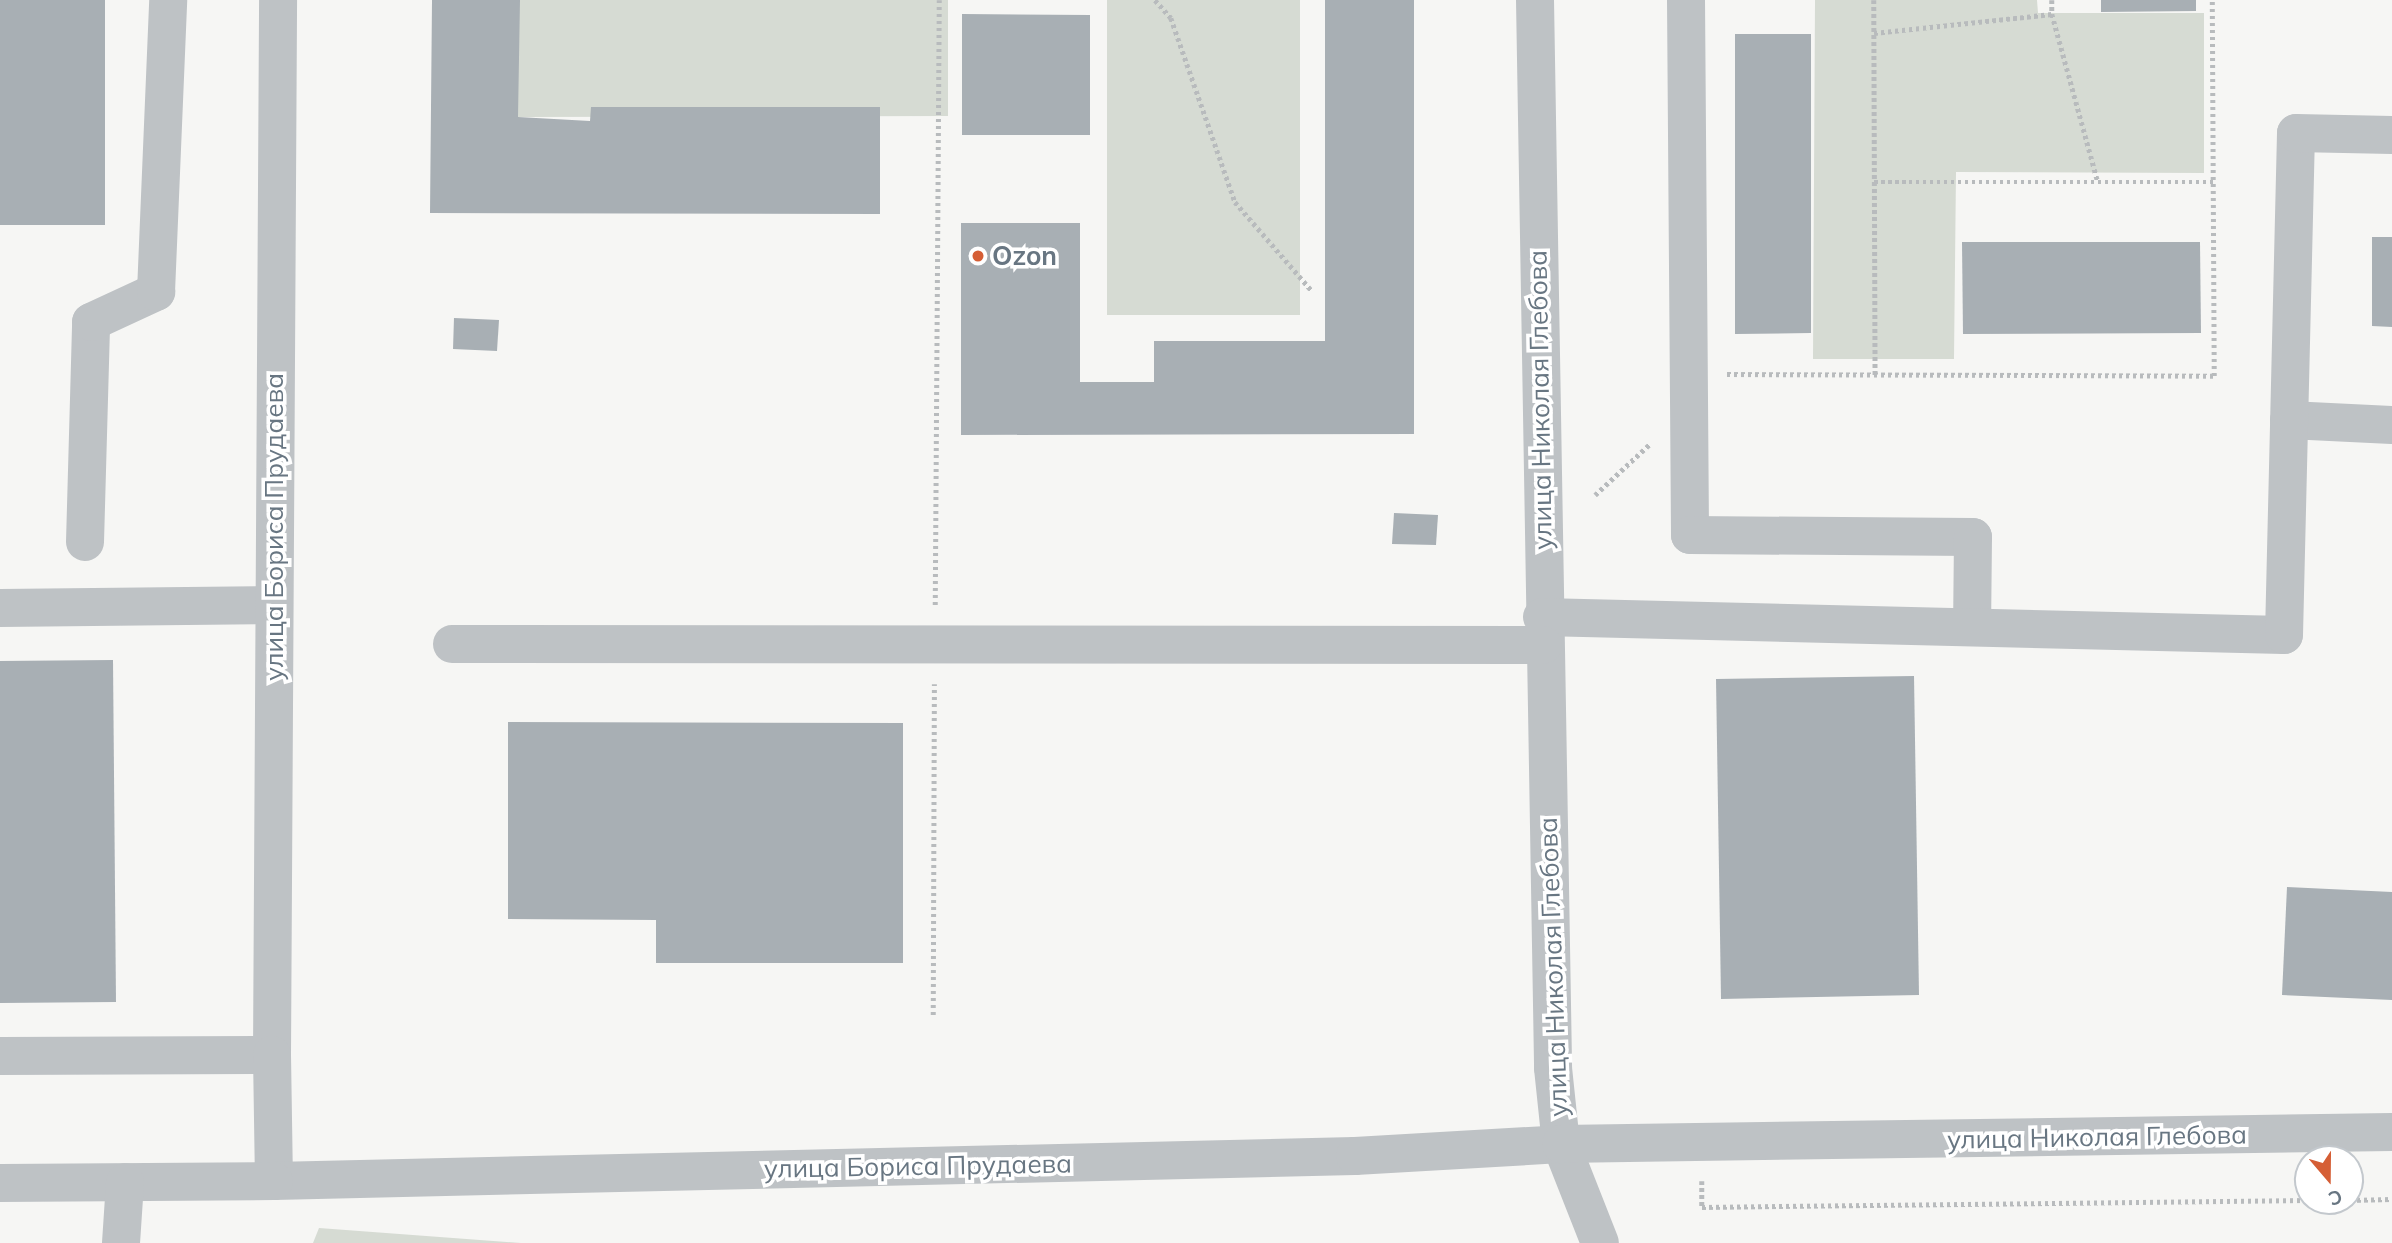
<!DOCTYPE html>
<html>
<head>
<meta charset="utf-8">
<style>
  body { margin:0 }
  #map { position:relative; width:2392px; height:1243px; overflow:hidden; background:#f6f6f4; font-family:Mulish,sans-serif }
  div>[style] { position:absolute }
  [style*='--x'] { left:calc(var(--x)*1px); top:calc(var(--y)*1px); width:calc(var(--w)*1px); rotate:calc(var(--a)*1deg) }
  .green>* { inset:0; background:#d6dbd3 }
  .building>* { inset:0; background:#a8afb4 }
  .path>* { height:4.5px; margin-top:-2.25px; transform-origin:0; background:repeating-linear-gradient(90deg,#b8bbbd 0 3.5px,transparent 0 7px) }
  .minor>* { height:38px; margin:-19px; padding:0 19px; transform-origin:19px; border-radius:19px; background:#bec2c5 }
  .dots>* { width:19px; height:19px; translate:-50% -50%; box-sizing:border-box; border:4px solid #fff; border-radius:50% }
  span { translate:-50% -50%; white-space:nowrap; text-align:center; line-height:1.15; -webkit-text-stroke:7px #fff; paint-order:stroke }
  .poi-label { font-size:26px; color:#687682; font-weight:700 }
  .left { translate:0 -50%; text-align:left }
  .street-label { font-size:26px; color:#687682 }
  .north { position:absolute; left:2294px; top:1145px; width:70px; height:70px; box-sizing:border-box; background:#fff; border:2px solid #c3c8cd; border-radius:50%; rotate:160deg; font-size:19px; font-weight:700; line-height:28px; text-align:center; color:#687682 }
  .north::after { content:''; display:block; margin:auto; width:24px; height:32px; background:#d55e35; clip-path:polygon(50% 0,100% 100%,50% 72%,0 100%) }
</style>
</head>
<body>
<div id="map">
  <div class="green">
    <i style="clip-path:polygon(518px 0,948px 0,948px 116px,518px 117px)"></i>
    <i style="clip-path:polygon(1107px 0,1300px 0,1300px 315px,1107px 315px)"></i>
    <i style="clip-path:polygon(1815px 0,2037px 0,2038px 13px,2204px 13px,2204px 173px,1956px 172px,1954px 359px,1813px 359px)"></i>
    <i style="clip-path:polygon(319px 1228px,521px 1243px,313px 1243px)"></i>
  </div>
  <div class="building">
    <i style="clip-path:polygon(0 0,105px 0,105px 225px,0 225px)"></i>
    <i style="clip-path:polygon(432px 0,520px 0,518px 117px,590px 121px,591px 107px,880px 107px,880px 214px,430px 213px)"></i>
    <i style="clip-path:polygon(1325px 0,1414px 0,1414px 434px,961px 435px,961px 223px,1080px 223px,1080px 382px,1154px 382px,1154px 341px,1325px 341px)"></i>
    <i style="clip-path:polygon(2101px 0,2196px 0,2196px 11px,2101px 12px)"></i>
    <i style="clip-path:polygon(962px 14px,1090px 15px,1090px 135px,962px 135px)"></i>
    <i style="clip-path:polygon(1735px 34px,1811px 34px,1811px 333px,1735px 334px)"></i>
    <i style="clip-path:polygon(2372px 237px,2392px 237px,2392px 327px,2372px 326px)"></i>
    <i style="clip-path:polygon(1962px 242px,2200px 242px,2201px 333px,1963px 334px)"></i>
    <i style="clip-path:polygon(454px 318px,499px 320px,497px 351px,453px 349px)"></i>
    <i style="clip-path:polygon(1394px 513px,1438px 515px,1436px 545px,1392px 544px)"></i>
    <i style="clip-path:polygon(113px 660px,116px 1002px,0 1003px,0 661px)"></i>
    <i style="clip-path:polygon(1914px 676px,1919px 995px,1721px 999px,1716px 679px)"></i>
    <i style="clip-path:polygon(508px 722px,903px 723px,903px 963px,656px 963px,656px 920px,508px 919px)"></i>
    <i style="clip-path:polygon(2287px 887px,2392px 892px,2392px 1000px,2282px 995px)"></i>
  </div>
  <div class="path">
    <i style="--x:1155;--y:0;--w:24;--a:48"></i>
    <i style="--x:1171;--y:18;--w:195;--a:70.8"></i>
    <i style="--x:1235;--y:202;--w:118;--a:49.1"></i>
    <i style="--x:1874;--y:0;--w:375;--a:89.8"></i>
    <i style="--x:2052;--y:0;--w:14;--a:90"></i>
    <i style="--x:2052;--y:14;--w:174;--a:74.7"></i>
    <i style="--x:1874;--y:33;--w:179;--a:-6.1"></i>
    <i style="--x:1874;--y:182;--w:339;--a:0"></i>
    <i style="--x:1727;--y:374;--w:487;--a:0.2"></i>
    <i style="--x:2214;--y:376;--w:376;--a:-90.3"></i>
    <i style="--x:1595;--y:495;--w:76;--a:-42.9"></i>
    <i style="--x:935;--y:605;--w:605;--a:-89.62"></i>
    <i style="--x:933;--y:1015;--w:331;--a:-89.8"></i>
    <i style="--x:1702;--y:1181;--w:26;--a:90"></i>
    <i style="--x:1702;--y:1207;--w:606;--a:-0.66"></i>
    <i style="--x:2350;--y:1200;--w:42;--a:-1.4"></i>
  </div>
  <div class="minor">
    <i style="--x:1535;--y:0;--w:1068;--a:89.03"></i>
    <i style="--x:1553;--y:1068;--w:76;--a:84"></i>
    <i style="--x:1561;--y:1144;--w:106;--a:68.5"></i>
    <i style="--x:1686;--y:0;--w:535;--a:89.57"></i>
    <i style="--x:1690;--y:535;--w:283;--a:0.4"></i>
    <i style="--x:1973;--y:537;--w:90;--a:90.6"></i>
    <i style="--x:2289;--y:420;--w:103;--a:2.8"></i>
    <i style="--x:85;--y:542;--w:220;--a:-88.4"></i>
    <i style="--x:91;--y:322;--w:72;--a:-24.8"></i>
    <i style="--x:156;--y:292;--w:292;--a:-87.6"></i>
    <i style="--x:0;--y:608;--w:274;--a:-0.6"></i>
    <i style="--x:1542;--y:617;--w:742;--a:1.39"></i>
    <i style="--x:2284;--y:635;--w:502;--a:-88.63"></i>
    <i style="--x:2296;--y:133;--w:96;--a:1.2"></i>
    <i style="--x:452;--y:644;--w:1091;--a:0.05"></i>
    <i style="--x:272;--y:1055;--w:1055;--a:-89.67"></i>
    <i style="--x:0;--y:1056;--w:272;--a:-0.2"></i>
    <i style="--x:272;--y:1055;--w:126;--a:89.1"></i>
    <i style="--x:274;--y:1181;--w:1081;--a:-1.32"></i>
    <i style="--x:1355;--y:1156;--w:206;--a:-3.3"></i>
    <i style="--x:1561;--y:1144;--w:831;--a:-0.83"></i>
    <i style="--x:0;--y:1183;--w:274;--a:-0.4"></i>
    <i style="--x:121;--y:1243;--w:61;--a:-86.2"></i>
  </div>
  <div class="dots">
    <i style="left:978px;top:256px;background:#d55e35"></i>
  </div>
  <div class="poi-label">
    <span class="left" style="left:992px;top:256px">Ozon</span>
  </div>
  <div class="street-label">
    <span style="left:1540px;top:400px;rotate:-91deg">улица Николая Глебова</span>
    <span style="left:274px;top:527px;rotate:-90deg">улица Бориса Прудаева</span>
    <span style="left:1553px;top:967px;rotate:-92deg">улица Николая Глебова</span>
    <span style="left:2097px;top:1137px;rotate:-1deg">улица Николая Глебова</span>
    <span style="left:918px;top:1166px;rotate:-1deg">улица Бориса Прудаева</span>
  </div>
  <div class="north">С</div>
</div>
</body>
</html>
